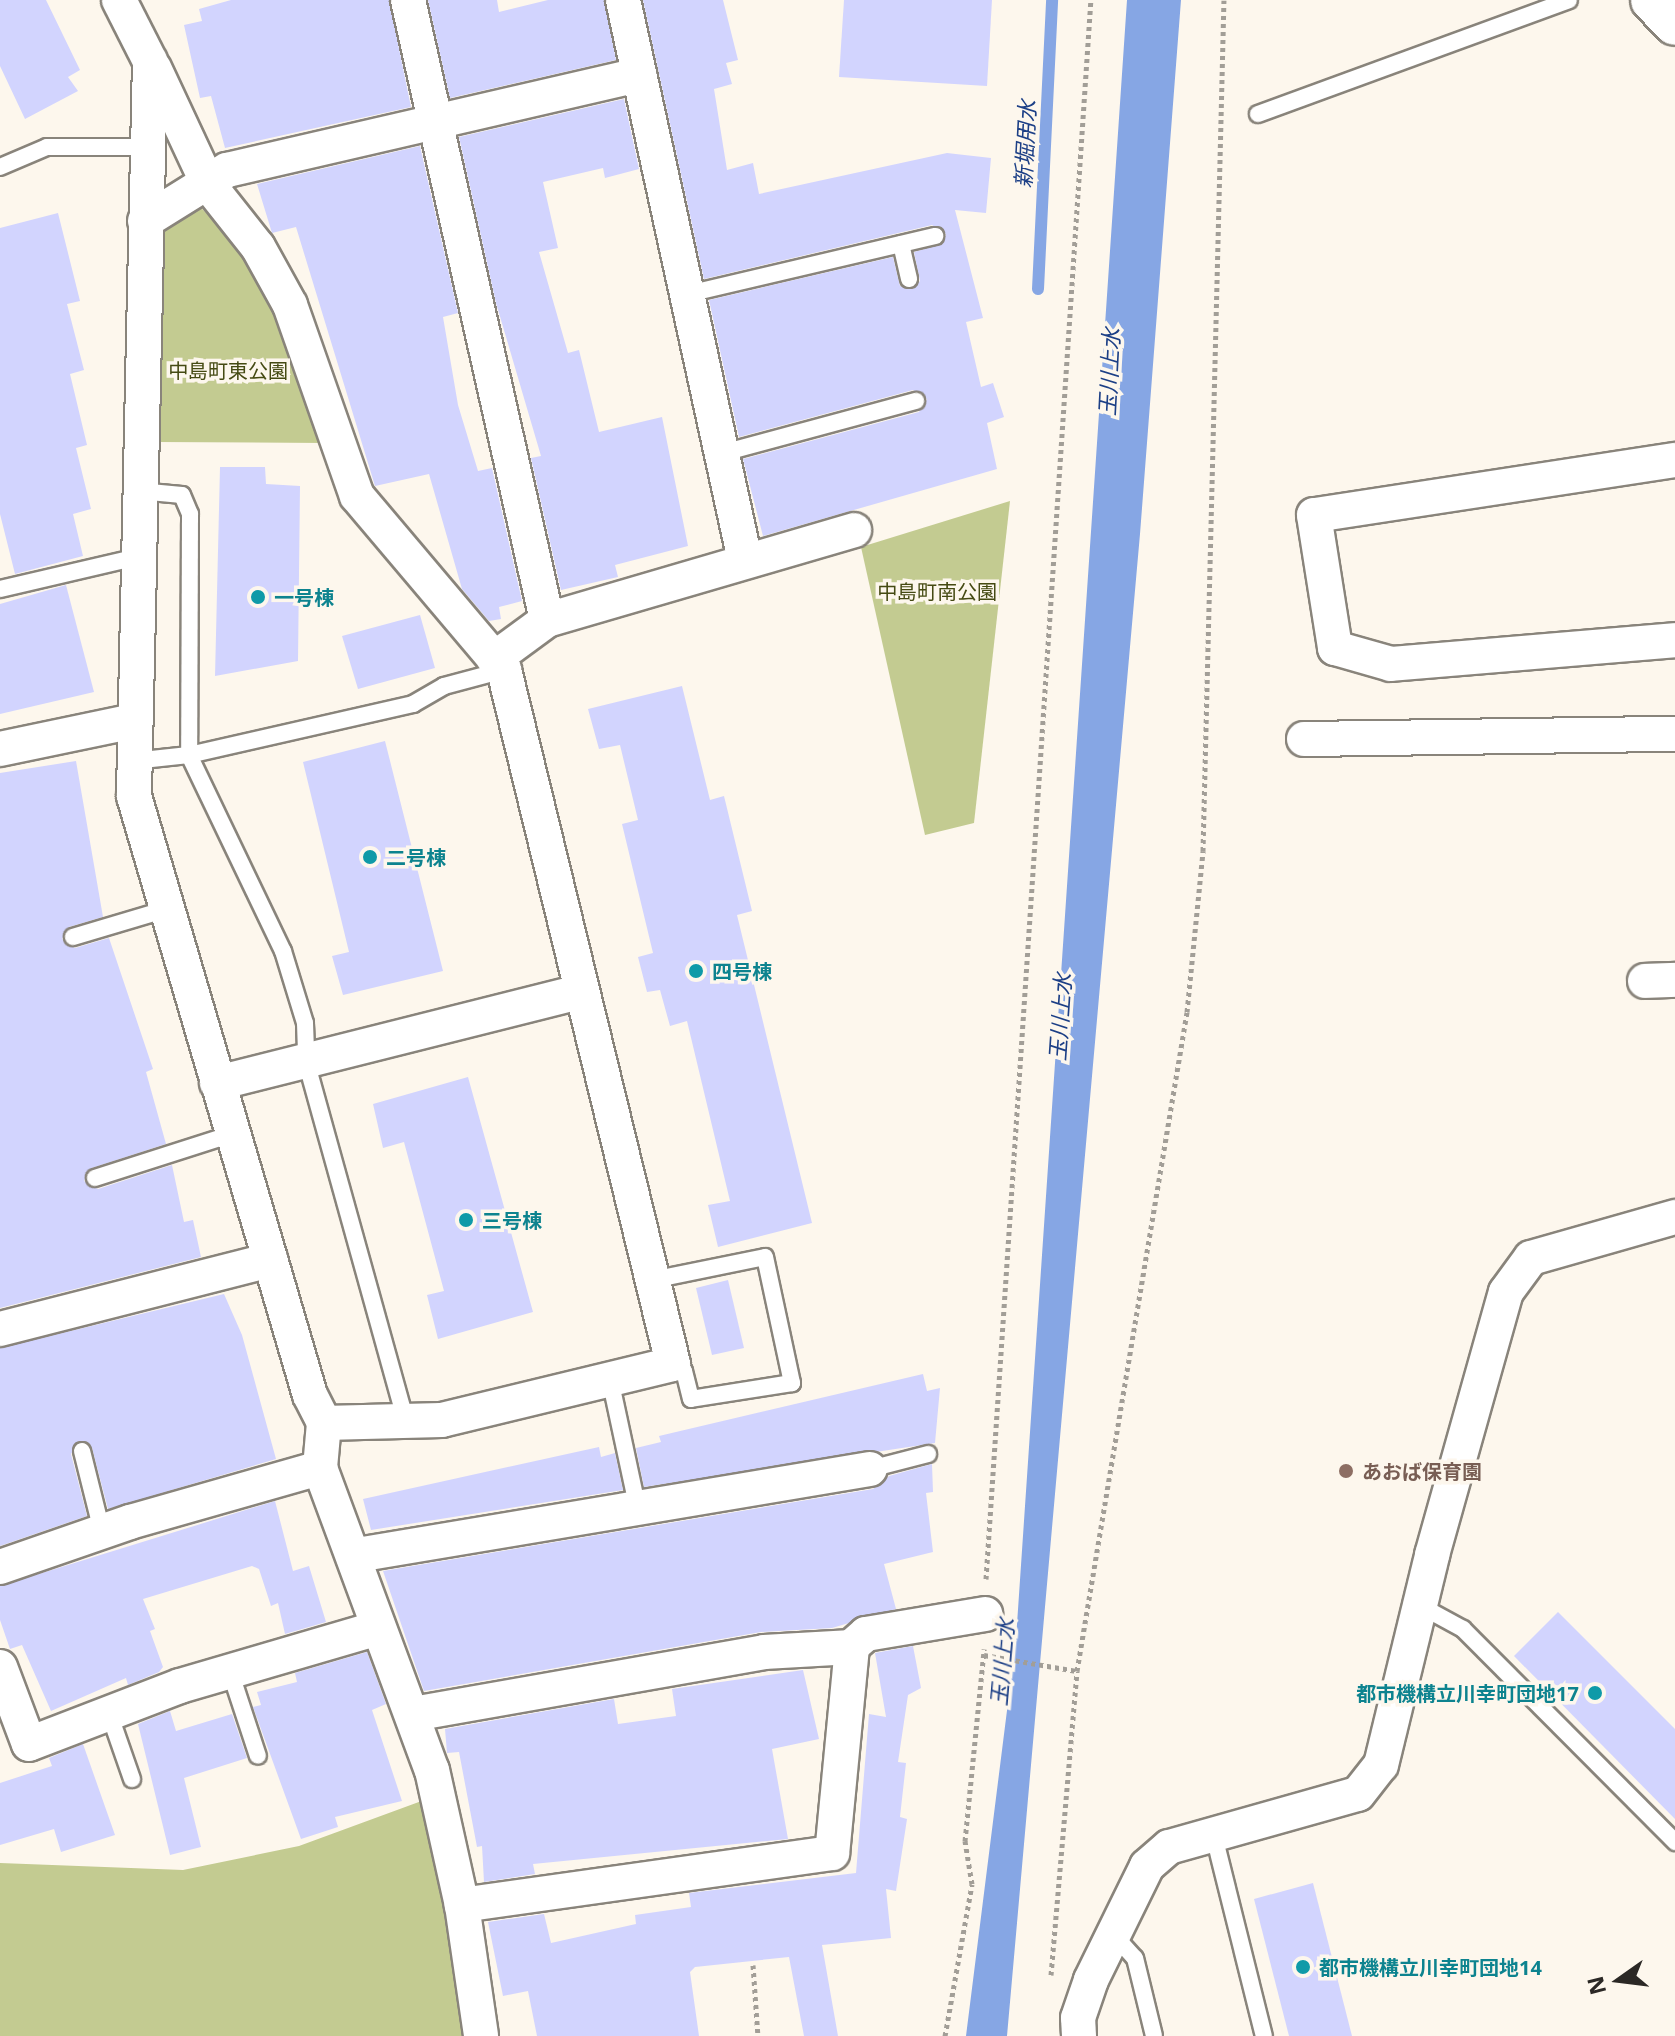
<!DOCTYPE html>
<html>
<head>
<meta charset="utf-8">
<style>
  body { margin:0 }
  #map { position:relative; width:1675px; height:2036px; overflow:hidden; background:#fdf7ed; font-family:"Open Sans","Noto Sans JP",sans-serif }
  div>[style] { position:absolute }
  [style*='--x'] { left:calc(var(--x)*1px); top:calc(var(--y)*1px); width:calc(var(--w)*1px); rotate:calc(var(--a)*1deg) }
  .green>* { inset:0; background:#c3cb91 }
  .water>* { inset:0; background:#86a6e4 }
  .stream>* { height:12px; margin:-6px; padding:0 6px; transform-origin:6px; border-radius:6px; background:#86a6e4 }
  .building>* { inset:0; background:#d2d4fe }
  .path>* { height:5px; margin-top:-2.5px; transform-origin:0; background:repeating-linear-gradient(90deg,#a29e97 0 4px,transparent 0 8px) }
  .roads { filter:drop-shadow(2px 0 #89847b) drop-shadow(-2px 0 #89847b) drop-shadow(0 2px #89847b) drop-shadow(0 -2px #89847b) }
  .service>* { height:16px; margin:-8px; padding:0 8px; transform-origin:8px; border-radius:8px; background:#fff }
  .minor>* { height:34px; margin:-17px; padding:0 17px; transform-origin:17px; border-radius:17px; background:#fff }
  .tertiary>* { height:42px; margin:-21px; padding:0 21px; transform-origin:21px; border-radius:21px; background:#fff }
  .dots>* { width:22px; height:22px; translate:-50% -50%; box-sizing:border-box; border:4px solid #fdf7ed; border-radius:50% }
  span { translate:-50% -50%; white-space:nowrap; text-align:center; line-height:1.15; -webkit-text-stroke:7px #fdf7ed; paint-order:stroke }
  .park-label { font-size:20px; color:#454a13 }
  .culture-label { font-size:20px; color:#0d838f; font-weight:700 }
  .left { translate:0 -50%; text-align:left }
  .right { translate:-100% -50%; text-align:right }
  .education-label { font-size:20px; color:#785e54; font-weight:700 }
  .water-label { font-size:22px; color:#1c3f86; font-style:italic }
  .north { position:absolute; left:1579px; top:1940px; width:80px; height:80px; -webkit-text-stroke:6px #fdf7ed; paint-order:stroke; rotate:256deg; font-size:22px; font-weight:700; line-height:32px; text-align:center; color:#2b2825 }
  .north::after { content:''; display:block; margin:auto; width:28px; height:36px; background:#2b2825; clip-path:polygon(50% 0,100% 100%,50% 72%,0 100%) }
</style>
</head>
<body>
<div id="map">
  <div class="green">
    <i style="clip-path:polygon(199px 206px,248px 252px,289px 333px,325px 443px,157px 442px,162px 229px)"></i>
    <i style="clip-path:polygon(1010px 501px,974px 823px,925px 835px,861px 547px)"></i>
    <i style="clip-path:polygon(427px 1799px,470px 2036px,0 2036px,0 1863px,183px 1870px,299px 1846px)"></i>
  </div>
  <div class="water">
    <i style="clip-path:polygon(1127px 0,1181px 0,1140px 534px,1007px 2036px,966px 2036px,1016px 1639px)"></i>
  </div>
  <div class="stream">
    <i style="--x:1038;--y:289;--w:289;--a:-87.2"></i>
  </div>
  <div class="building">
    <i style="clip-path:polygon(0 0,46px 0,80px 70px,68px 77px,78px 91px,25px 119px,0 66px)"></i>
    <i style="clip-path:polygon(231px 0,389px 0,411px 107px,225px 148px,211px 96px,200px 98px,184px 25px,202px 21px,199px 9px)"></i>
    <i style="clip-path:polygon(428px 0,497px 0,499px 12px,548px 0,604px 0,616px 60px,450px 98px)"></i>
    <i style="clip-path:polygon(643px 0,723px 0,738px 60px,726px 63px,732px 84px,714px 89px,727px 170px,753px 163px,759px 194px,947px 153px,991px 158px,986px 213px,955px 210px,983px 318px,966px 322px,981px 387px,993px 383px,1004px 417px,987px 423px,997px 469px,763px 536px,743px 459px,919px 412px,927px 399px,913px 390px,739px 437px,709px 300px,893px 257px,900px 286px,912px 289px,920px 281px,914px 252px,942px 244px,946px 234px,932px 225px,704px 279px)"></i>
    <i style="clip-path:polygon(844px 0,992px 0,987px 86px,839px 77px)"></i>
    <i style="clip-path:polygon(624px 99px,639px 169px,605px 178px,603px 168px,543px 182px,558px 248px,539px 252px,568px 353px,579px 350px,599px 432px,662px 417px,688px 546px,615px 565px,618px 577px,561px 590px,531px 458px,541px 456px,496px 303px,459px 137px)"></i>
    <i style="clip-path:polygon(420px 146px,458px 313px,443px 317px,458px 405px,478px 471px,492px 468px,522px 601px,499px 607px,501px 619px,489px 621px,462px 589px,429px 474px,375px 486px,296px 227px,272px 233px,257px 184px)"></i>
    <i style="clip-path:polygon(58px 213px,80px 301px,67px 304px,84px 370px,70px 374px,87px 445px,76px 448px,91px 509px,73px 514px,83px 556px,15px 574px,0 514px,0 228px)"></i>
    <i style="clip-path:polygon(220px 467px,265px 467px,266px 484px,300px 486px,298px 661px,215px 676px)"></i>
    <i style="clip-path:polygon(66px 585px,94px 692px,0 714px,0 604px)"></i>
    <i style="clip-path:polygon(420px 615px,435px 668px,358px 689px,342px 636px)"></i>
    <i style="clip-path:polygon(682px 686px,710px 800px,724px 796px,752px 911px,737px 915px,812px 1223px,718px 1247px,708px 1205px,730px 1201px,687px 1021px,670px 1026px,660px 990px,647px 992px,638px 957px,653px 953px,622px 824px,638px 820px,620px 745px,599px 749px,588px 709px)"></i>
    <i style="clip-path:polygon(385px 741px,443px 971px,343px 995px,332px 956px,349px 952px,303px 762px)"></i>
    <i style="clip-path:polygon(76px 761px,103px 917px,69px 927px,62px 939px,75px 948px,109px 938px,153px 1069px,146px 1072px,166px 1144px,92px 1168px,84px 1181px,98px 1189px,172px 1165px,184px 1222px,193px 1220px,201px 1257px,0 1308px,0 773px)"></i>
    <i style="clip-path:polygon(468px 1077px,533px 1312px,438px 1339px,427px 1295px,444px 1291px,404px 1142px,383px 1148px,373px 1104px)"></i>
    <i style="clip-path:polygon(728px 1280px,744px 1348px,712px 1355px,696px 1288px)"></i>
    <i style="clip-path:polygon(224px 1294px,242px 1335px,276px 1459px,108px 1509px,92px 1448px,79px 1441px,71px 1454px,87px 1516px,0 1546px,0 1348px)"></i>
    <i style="clip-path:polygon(923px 1374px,927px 1391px,940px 1388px,935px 1443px,644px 1487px,636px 1448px,661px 1442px,659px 1436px)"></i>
    <i style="clip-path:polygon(599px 1447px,601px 1457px,615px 1453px,623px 1490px,371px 1530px,363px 1499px)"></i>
    <i style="clip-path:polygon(932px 1464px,933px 1492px,926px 1493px,933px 1552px,884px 1564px,896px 1609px,832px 1628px,761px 1632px,424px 1691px,383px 1571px,873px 1489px,889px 1476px)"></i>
    <i style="clip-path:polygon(275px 1501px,293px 1571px,309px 1566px,326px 1622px,285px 1634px,278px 1603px,271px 1606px,259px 1569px,252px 1566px,143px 1599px,155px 1629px,150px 1631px,163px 1667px,159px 1672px,128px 1685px,126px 1678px,51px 1711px,22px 1645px,10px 1649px,0 1620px,0 1586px)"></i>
    <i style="clip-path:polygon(1558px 1612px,1675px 1729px,1675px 1819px,1514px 1656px)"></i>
    <i style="clip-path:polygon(913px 1646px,921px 1688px,908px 1695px,898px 1762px,906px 1763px,900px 1817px,907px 1819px,896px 1891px,886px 1889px,891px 1938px,822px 1945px,838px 2036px,804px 2036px,789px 1957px,695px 1967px,690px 1972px,699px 2036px,537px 2036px,528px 1991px,503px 1996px,488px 1922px,544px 1914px,551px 1943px,636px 1924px,635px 1915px,691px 1907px,689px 1893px,856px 1873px,869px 1714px,886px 1717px,875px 1653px)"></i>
    <i style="clip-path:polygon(367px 1652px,386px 1704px,372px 1710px,402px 1801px,335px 1817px,338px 1827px,301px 1839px,253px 1707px,261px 1705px,257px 1692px,297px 1682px,295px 1673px)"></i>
    <i style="clip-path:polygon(803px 1670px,819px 1739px,772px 1749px,788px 1839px,533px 1864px,535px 1874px,484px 1882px,482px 1846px,477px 1847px,459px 1752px,447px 1753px,445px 1729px,614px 1699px,618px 1724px,676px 1716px,672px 1689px)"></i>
    <i style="clip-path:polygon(170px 1711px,176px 1731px,232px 1714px,247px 1758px,184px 1778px,201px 1847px,170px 1855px,138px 1724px)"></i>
    <i style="clip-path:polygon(83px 1744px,115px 1835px,61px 1852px,54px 1829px,0 1845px,0 1783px,52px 1766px,49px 1758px)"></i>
    <i style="clip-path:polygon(1313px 1883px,1352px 2036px,1289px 2036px,1254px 1899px)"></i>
  </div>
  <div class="path">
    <i style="--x:986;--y:1579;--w:1582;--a:-86.2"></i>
    <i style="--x:984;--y:1655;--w:94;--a:9.8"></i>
    <i style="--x:753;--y:1965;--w:71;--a:86"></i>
    <i style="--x:1051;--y:1975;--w:305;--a:-85.1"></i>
    <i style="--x:1077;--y:1671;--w:668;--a:-80.52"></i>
    <i style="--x:1187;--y:1012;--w:162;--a:-84.3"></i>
    <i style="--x:1203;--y:851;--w:851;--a:-88.59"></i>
    <i style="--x:945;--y:2036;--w:154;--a:-79.9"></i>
    <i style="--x:972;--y:1884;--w:44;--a:-99.2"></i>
    <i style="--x:965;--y:1841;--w:193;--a:-84.3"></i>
  </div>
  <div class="roads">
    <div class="service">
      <i style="--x:1258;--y:114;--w:331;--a:-20.1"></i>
      <i style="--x:0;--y:167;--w:51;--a:-23.1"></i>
      <i style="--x:47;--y:147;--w:100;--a:0"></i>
      <i style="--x:901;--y:244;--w:36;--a:77"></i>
      <i style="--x:692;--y:293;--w:250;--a:-13.2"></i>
      <i style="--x:723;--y:453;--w:200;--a:-15.1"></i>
      <i style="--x:139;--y:491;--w:43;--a:5.3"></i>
      <i style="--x:182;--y:495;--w:21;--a:67"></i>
      <i style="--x:190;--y:514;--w:241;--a:90.2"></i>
      <i style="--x:189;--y:755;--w:217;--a:64.4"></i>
      <i style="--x:283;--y:951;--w:75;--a:73"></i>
      <i style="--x:305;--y:1023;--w:38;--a:88"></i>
      <i style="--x:306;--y:1061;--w:374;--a:74.5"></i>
      <i style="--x:0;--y:589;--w:142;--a:-13.1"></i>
      <i style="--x:133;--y:761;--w:56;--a:-6.1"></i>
      <i style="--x:189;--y:755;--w:230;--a:-12.8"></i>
      <i style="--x:413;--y:704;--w:36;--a:-30"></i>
      <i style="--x:444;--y:686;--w:62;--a:-14.9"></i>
      <i style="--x:73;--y:937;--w:98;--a:-16.6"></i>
      <i style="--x:95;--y:1178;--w:144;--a:-17.8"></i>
      <i style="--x:652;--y:1280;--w:115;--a:-11.5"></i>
      <i style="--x:765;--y:1257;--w:129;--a:77.9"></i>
      <i style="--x:792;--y:1383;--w:102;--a:171"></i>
      <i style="--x:691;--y:1399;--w:29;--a:-104"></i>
      <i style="--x:684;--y:1371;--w:15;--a:-152"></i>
      <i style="--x:610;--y:1379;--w:134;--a:77.9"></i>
      <i style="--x:82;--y:1451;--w:82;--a:76"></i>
      <i style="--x:870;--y:1469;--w:60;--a:-14.5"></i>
      <i style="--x:1419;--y:1605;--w:50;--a:28.6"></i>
      <i style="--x:1463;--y:1629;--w:301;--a:45.1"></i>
      <i style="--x:230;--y:1671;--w:89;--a:71.8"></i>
      <i style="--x:109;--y:1713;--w:70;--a:70.8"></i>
      <i style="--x:1213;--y:1832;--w:210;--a:76"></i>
      <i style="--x:1114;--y:1935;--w:31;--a:48"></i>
      <i style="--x:1135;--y:1958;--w:80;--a:76.3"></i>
    </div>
    <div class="minor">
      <i style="--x:119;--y:0;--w:68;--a:63.1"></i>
      <i style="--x:150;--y:61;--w:735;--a:91.25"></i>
      <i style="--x:134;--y:796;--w:624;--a:73.63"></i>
      <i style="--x:310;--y:1395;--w:31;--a:63"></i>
      <i style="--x:324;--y:1423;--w:45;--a:95.1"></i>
      <i style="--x:320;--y:1468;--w:322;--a:69.7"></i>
      <i style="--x:432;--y:1770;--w:138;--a:77.5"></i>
      <i style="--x:462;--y:1905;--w:132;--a:81.7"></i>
      <i style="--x:408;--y:0;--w:635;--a:77.36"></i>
      <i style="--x:623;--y:0;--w:573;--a:77.71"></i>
      <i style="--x:154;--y:68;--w:128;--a:65"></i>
      <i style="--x:208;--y:184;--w:80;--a:51.6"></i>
      <i style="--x:258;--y:247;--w:66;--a:61.1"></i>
      <i style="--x:290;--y:305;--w:202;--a:70.7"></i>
      <i style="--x:357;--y:496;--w:228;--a:49.8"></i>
      <i style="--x:504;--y:670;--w:714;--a:76.31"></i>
      <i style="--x:673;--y:1364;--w:238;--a:166.4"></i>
      <i style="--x:442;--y:1420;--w:118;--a:178.5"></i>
      <i style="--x:145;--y:221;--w:97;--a:-31.9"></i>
      <i style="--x:227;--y:170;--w:423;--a:-13"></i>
      <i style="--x:1675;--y:460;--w:365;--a:171.3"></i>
      <i style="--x:1314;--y:515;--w:135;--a:81"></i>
      <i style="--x:1335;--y:648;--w:58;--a:15.9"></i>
      <i style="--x:1391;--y:664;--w:285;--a:-4.8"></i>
      <i style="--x:494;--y:659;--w:66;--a:-36.3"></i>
      <i style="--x:547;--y:620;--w:320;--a:-16.3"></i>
      <i style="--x:1304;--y:739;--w:371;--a:-0.8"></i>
      <i style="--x:0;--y:749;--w:137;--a:-11.8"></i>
      <i style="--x:1645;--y:981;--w:30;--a:-2"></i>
      <i style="--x:217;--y:1083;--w:376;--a:-14.1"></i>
      <i style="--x:0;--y:1329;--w:279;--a:-14.3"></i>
      <i style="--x:357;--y:1555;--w:520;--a:-9.52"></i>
      <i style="--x:0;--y:1567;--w:138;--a:-19.1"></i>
      <i style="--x:130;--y:1522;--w:198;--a:-15.9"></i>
      <i style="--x:851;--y:1647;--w:20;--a:-41"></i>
      <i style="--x:866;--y:1634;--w:121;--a:-9.5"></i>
      <i style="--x:0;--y:1667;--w:82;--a:69.4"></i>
      <i style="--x:29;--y:1744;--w:162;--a:-21"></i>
      <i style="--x:180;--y:1686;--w:206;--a:-16.3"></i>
      <i style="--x:413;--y:1714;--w:356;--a:-10"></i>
      <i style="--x:764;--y:1652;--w:88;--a:-3.3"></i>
      <i style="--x:852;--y:1647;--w:207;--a:95.5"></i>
      <i style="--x:832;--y:1853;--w:374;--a:172"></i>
      <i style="--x:1079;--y:2036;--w:18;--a:-93"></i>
      <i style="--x:1078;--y:2018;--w:40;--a:-71.1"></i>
      <i style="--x:1091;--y:1980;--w:127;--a:-63.8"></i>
      <i style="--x:1147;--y:1866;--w:29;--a:-41"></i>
      <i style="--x:1169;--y:1847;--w:196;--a:-15.7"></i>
      <i style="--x:1358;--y:1794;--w:37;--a:-52"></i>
      <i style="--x:1381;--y:1765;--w:216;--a:-76.3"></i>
      <i style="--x:1432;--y:1555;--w:273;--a:-74.3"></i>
      <i style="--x:1506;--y:1292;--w:42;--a:-53.7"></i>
      <i style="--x:1531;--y:1258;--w:150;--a:-15.9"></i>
    </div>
    <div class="tertiary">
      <i style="--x:1652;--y:0;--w:33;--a:46"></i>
    </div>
  </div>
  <div class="dots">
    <i style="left:258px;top:597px;background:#0f9aa8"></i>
    <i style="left:370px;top:857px;background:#0f9aa8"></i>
    <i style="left:696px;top:971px;background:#0f9aa8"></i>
    <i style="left:466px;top:1220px;background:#0f9aa8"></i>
    <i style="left:1346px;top:1471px;background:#8d6e63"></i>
    <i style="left:1595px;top:1693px;background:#0f9aa8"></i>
    <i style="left:1303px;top:1967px;background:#0f9aa8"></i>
  </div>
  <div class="park-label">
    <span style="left:228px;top:370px">中島町東公園</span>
    <span style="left:937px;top:591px">中島町南公園</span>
  </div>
  <div class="culture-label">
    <span class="left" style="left:274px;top:597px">一号棟</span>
    <span class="left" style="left:386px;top:857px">二号棟</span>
    <span class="left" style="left:712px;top:971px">四号棟</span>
    <span class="left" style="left:482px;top:1220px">三号棟</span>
    <span class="right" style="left:1579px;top:1693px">都市機構立川幸町団地17</span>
    <span class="left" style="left:1319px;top:1967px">都市機構立川幸町団地14</span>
  </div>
  <div class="education-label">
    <span class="left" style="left:1362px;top:1471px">あおば保育園</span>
  </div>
  <div class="water-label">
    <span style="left:1025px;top:144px;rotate:-87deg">新堀用水</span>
    <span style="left:1109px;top:372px;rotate:-87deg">玉川上水</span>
    <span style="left:1060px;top:1017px;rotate:-86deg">玉川上水</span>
    <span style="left:1002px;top:1662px;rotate:-85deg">玉川上水</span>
  </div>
  <div class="north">N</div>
</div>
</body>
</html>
